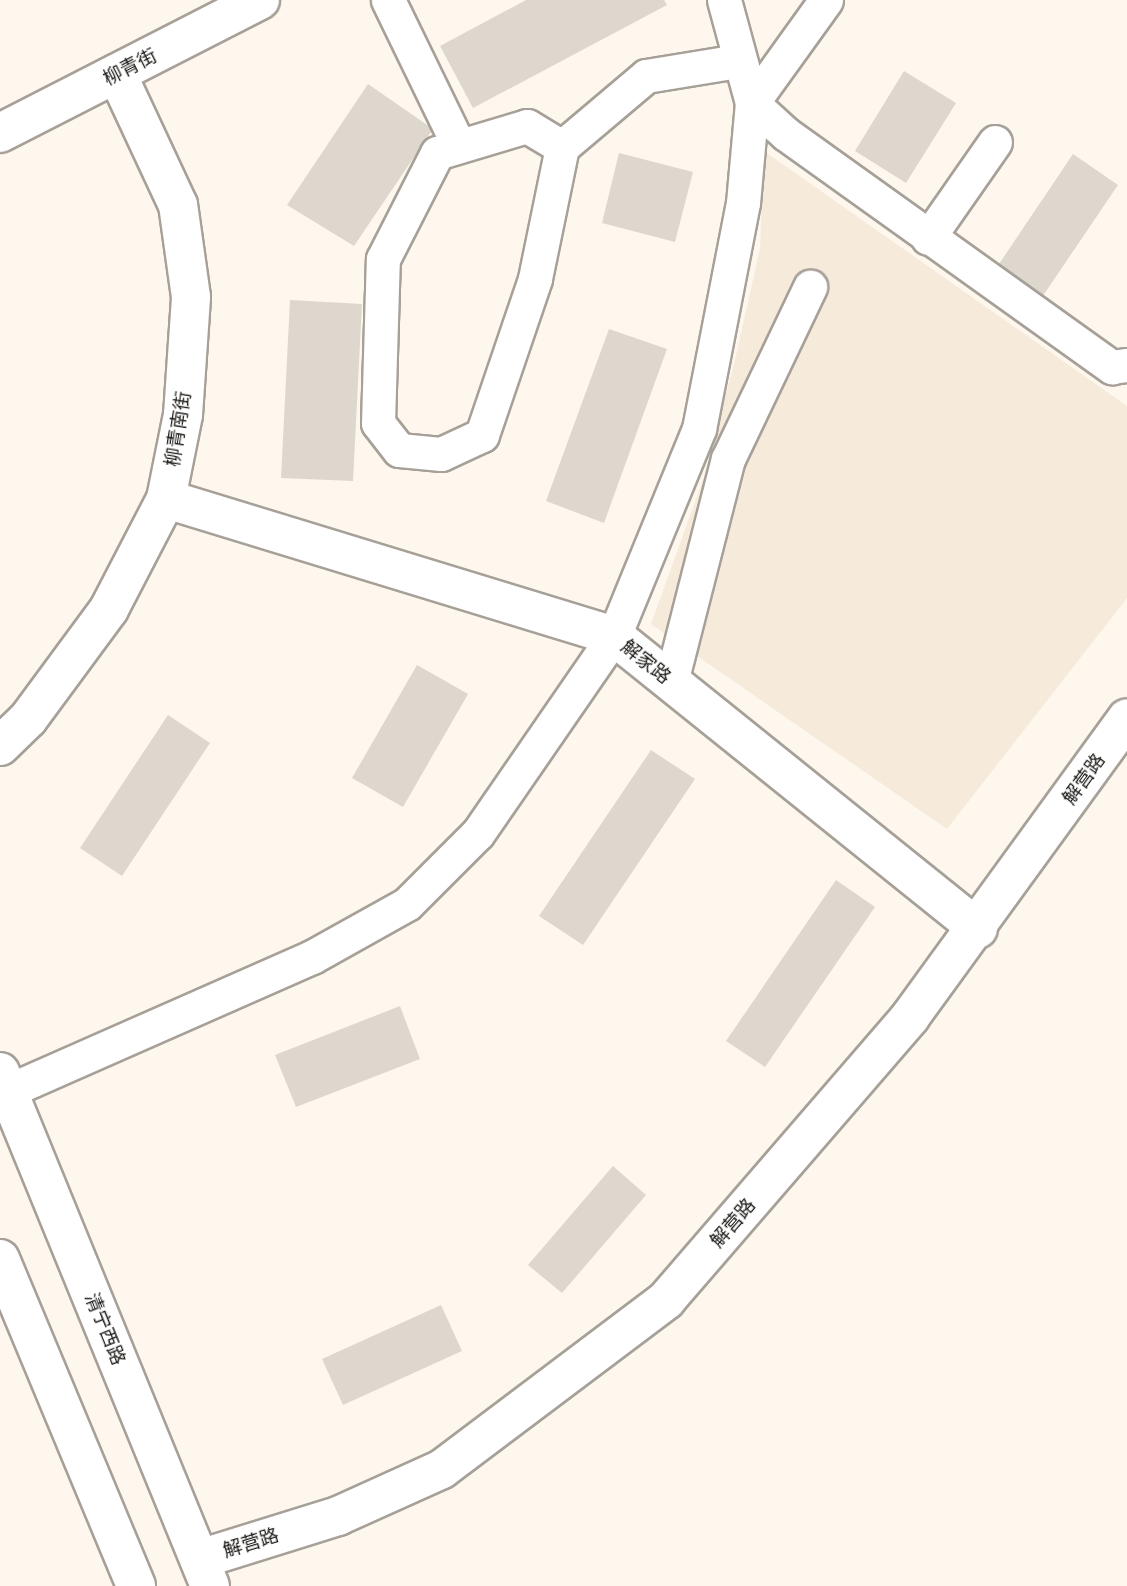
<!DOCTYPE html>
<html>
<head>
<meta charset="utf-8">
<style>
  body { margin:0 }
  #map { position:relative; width:1127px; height:1586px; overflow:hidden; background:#fef7ee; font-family:"Public Sans","Noto Sans SC",sans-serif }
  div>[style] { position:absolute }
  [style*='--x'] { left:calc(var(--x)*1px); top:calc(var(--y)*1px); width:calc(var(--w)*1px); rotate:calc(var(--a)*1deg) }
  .built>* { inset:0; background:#f6ebdb }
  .building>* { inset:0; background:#ddd7ce }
  .roads { filter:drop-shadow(2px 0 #a7a098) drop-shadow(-2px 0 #a7a098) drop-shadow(0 2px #a7a098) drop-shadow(0 -2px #a7a098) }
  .street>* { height:33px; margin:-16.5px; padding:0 16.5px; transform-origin:16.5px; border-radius:16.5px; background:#fff }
  .secondary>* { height:38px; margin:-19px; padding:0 19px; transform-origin:19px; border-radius:19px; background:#fff }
  .primary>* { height:38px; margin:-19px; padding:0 19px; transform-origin:19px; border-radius:19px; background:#fff }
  span { translate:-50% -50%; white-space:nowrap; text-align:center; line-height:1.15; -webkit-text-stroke:5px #fff; paint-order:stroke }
  .street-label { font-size:19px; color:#1b1916 }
</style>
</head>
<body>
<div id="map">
  <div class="built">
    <i style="clip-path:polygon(764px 151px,1127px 406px,1127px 598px,947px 829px,651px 624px,704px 477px,735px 360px,760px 248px)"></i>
  </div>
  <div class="building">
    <i style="clip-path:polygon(526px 0,664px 0,667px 5px,473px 108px,440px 46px)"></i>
    <i style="clip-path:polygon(904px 71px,956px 103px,906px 183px,855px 151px)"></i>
    <i style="clip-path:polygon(368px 84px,433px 129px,354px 246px,287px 205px)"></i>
    <i style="clip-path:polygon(619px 153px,693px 172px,675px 242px,602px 223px)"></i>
    <i style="clip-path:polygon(1073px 154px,1118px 185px,1038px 303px,993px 273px)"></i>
    <i style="clip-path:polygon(290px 300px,362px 304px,353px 481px,281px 478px)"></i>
    <i style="clip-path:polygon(609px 329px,667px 349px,604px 523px,546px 501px)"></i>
    <i style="clip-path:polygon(417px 665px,468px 694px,403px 807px,352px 778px)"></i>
    <i style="clip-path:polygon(168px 715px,210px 743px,122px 876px,80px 848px)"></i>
    <i style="clip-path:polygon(651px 750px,695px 779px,583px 945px,539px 916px)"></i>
    <i style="clip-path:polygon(836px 880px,875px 907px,765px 1067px,726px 1041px)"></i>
    <i style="clip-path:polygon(400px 1006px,420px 1059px,296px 1107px,275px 1055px)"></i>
    <i style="clip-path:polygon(613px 1166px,646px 1195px,562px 1293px,528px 1265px)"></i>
    <i style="clip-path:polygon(441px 1305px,462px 1351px,343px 1405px,322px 1359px)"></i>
  </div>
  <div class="roads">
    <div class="street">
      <i style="--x:388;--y:0;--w:162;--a:64.1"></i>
      <i style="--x:826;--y:0;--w:127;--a:125.7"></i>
      <i style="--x:752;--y:103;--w:46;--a:42.4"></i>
      <i style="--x:786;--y:134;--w:401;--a:35.6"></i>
      <i style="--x:1112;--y:367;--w:15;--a:-8"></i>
      <i style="--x:527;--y:126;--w:41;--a:31"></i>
      <i style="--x:562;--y:147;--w:135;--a:101.6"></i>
      <i style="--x:535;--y:279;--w:165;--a:108.8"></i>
      <i style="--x:482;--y:435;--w:45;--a:155.1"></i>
      <i style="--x:441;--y:454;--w:42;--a:-174.6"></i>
      <i style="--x:399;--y:450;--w:34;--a:-128"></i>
      <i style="--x:378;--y:423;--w:164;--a:-88.3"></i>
      <i style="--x:383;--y:259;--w:119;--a:-63"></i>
      <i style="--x:437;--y:153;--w:94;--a:-16.7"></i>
      <i style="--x:562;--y:147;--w:110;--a:-40.2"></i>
      <i style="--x:646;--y:76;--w:93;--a:-9.3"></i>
      <i style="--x:928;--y:238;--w:117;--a:-55.1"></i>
      <i style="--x:671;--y:682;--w:230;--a:-75.7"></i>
      <i style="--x:728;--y:459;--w:191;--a:-64.5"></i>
      <i style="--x:8;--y:1091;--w:332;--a:-23.8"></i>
      <i style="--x:312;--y:957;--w:109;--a:-29.2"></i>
      <i style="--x:407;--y:904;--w:100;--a:-45"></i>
      <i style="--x:478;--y:833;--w:239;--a:-55.4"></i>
      <i style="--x:614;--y:636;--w:224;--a:-67.7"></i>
      <i style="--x:699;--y:429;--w:230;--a:-79"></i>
      <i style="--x:743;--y:203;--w:100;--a:-84.9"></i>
      <i style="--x:752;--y:103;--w:107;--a:-105.2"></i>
    </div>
    <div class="secondary">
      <i style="--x:0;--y:133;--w:292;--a:-27.1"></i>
      <i style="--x:166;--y:499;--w:468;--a:17"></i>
      <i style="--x:614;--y:636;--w:467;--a:38.8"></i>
      <i style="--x:0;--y:746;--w:39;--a:-44"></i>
      <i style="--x:28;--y:719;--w:137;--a:-53.6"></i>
      <i style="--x:109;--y:609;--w:124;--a:-62.6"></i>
      <i style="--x:166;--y:499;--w:86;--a:-78.6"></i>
      <i style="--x:183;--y:415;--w:118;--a:-86.1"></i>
      <i style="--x:191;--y:297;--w:93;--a:-98"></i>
      <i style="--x:178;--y:205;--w:145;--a:-115"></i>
      <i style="--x:200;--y:1559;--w:145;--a:-17.3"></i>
      <i style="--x:338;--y:1516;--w:114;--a:-24.3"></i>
      <i style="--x:442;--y:1469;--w:281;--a:-37"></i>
      <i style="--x:666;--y:1300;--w:374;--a:-49.2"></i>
      <i style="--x:910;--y:1017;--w:369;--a:-54"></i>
    </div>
    <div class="primary">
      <i style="--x:0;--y:1072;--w:555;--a:67.78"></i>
      <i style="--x:0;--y:1259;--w:354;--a:67.4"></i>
    </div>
  </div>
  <div class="street-label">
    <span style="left:130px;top:67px;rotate:-27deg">柳青街</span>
    <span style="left:178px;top:429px;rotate:-81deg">柳青南街</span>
    <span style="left:646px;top:662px;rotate:39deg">解家路</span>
    <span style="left:1084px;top:779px;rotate:-54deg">解营路</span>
    <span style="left:733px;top:1223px;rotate:-49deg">解营路</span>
    <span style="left:105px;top:1329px;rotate:68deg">清宁西路</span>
    <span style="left:251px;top:1543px;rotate:-17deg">解营路</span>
  </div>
</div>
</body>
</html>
